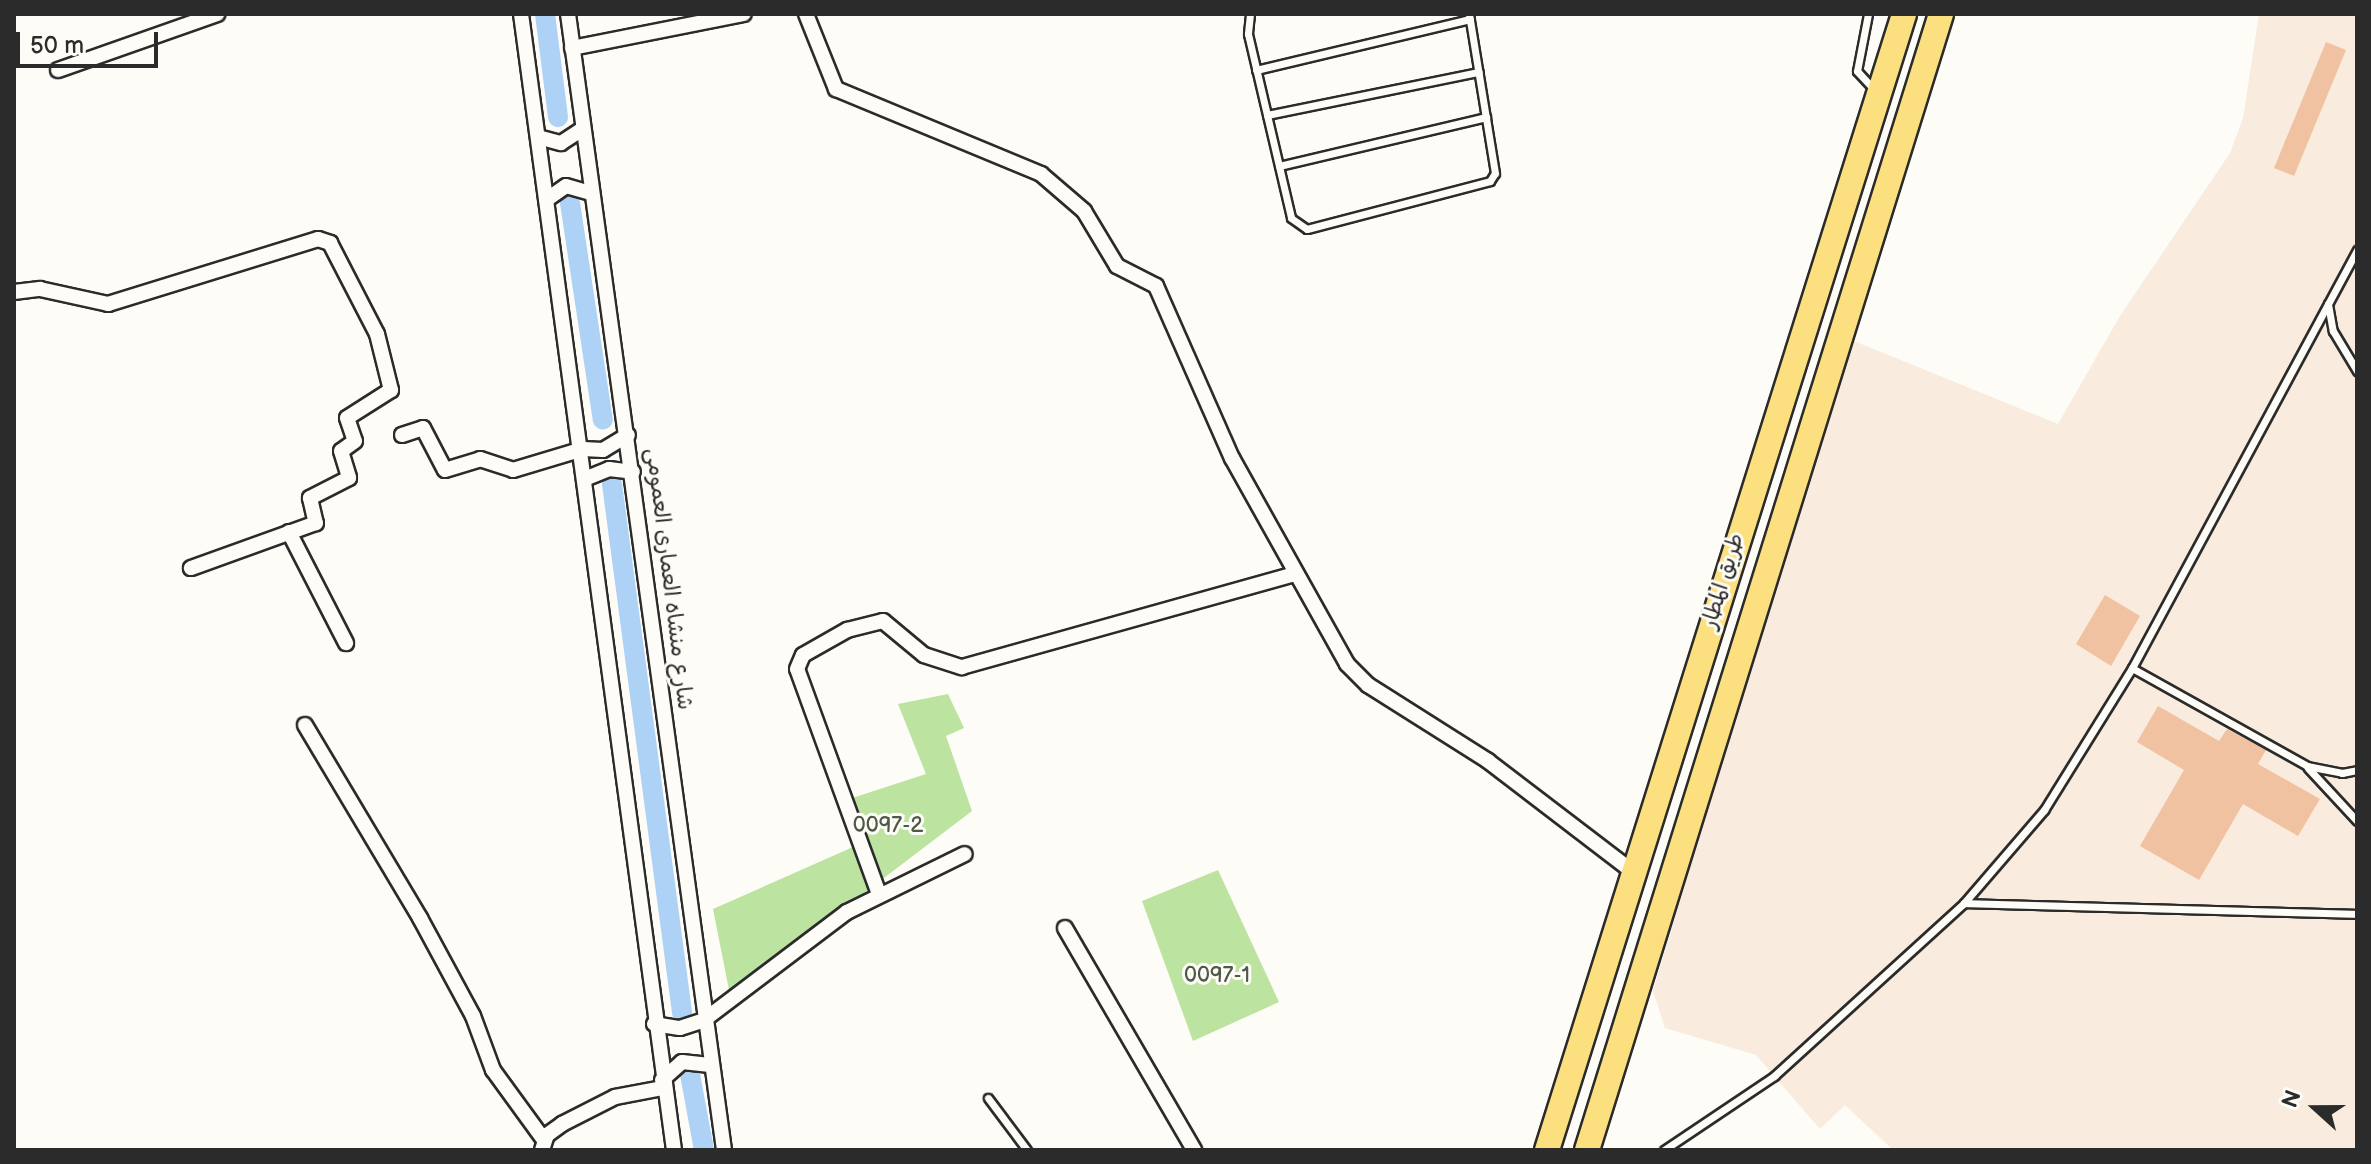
<!DOCTYPE html>
<html>
<head>
<meta charset="utf-8">
<style>
  body { margin:0 }
  #map { position:relative; width:2371px; height:1164px; overflow:hidden; background:#fdfcf7; font-family:"Balsamiq Sans","Playpen Sans Arabic",sans-serif }
  div>[style] { position:absolute }
  [style*='--x'] { left:calc(var(--x)*1px); top:calc(var(--y)*1px); width:calc(var(--w)*1px); rotate:calc(var(--a)*1deg) }
  .built>* { inset:0; background:#f9ebdd }
  .green>* { inset:0; background:#bce4a0 }
  .canal>* { height:20px; margin:-10px; padding:0 10px; transform-origin:10px; border-radius:10px; background:#aed2f6 }
  .building>* { inset:0; background:#f1c2a1 }
  .roads { filter:drop-shadow(2px 0 #2b2b2b) drop-shadow(-2px 0 #2b2b2b) drop-shadow(0 2px #2b2b2b) drop-shadow(0 -2px #2b2b2b) }
  .lane>* { height:7px; margin:-3.5px; padding:0 3.5px; transform-origin:3.5px; border-radius:3.5px; background:#fdfcf7 }
  .street>* { height:14px; margin:-7px; padding:0 7px; transform-origin:7px; border-radius:7px; background:#fdfcf7 }
  .primary>* { height:24px; margin:-12px; padding:0 12px; transform-origin:12px; border-radius:12px; background:#fce080 }
  span { translate:-50% -50%; white-space:nowrap; text-align:center; line-height:1.15; -webkit-text-stroke:6px #fdfcf7; paint-order:stroke }
  .street-label { font-size:22px; color:#2b2b2b }
  .park-label { font-size:22px; color:#4f5948 }
  .frame { position:absolute; inset:0; border:16px solid #2b2b2b; pointer-events:none }
  .north { position:absolute; left:2275px; top:1068px; width:80px; height:80px; -webkit-text-stroke:6px #fdfcf7; paint-order:stroke; rotate:291deg; font-size:22px; font-weight:700; line-height:32px; text-align:center; color:#2b2b2b }
  .north::after { content:''; display:block; margin:auto; width:28px; height:36px; background:#2b2b2b; clip-path:polygon(50% 0,100% 100%,50% 72%,0 100%) }
  .scale { position:absolute; left:16px; top:32px; width:142px; height:36px; box-sizing:border-box; border:4px solid #2b2b2b; border-top:0; padding-left:10px; font-size:24px; line-height:28px; white-space:nowrap; color:#2b2b2b; -webkit-text-stroke:6px #fdfcf7; paint-order:stroke }
</style>
</head>
<body>
<div id="map">
  <div class="built">
    <i style="clip-path:polygon(2259px 14px,2357px 14px,2357px 1150px,1893px 1150px,1845px 1105px,1820px 1129px,1756px 1055px,1665px 1028px,1653px 991px,1849px 339px,2058px 424px,2120px 316px,2230px 153px,2243px 118px)"></i>
  </div>
  <div class="green">
    <i style="clip-path:polygon(948px 694px,964px 728px,946px 736px,972px 811px,730px 995px,713px 909px,853px 847px,840px 802px,926px 774px,898px 704px)"></i>
    <i style="clip-path:polygon(1218px 870px,1279px 1002px,1193px 1041px,1142px 901px)"></i>
  </div>
  <div class="canal">
    <i style="--x:545;--y:14;--w:104;--a:82.8"></i>
    <i style="--x:570;--y:203;--w:219;--a:81.4"></i>
    <i style="--x:612;--y:484;--w:533;--a:82.45"></i>
    <i style="--x:689;--y:1069;--w:82;--a:79.5"></i>
  </div>
  <div class="building">
    <i style="clip-path:polygon(2326px 42px,2346px 50px,2294px 176px,2274px 168px)"></i>
    <i style="clip-path:polygon(2105px 595px,2140px 616px,2111px 666px,2076px 644px)"></i>
    <i style="clip-path:polygon(2158px 706px,2219px 741px,2227px 729px,2266px 750px,2258px 764px,2320px 799px,2298px 836px,2243px 804px,2199px 880px,2140px 846px,2184px 770px,2137px 742px)"></i>
  </div>
  <div class="roads">
    <div class="lane">
      <i style="--x:1250;--y:14;--w:20;--a:96"></i>
      <i style="--x:1248;--y:34;--w:189;--a:76.8"></i>
      <i style="--x:1291;--y:218;--w:19;--a:35"></i>
      <i style="--x:1307;--y:229;--w:189;--a:-14.7"></i>
      <i style="--x:1490;--y:181;--w:9;--a:-58"></i>
      <i style="--x:1495;--y:173;--w:161;--a:-99.3"></i>
      <i style="--x:1868;--y:14;--w:58;--a:100.9"></i>
      <i style="--x:1857;--y:71;--w:25;--a:47"></i>
      <i style="--x:1256;--y:70;--w:220;--a:-13.4"></i>
      <i style="--x:1267;--y:115;--w:216;--a:-11.5"></i>
      <i style="--x:1279;--y:166;--w:213;--a:-13.3"></i>
      <i style="--x:2328;--y:304;--w:27;--a:80"></i>
      <i style="--x:2333;--y:331;--w:47;--a:59"></i>
      <i style="--x:2132;--y:668;--w:201;--a:29.2"></i>
      <i style="--x:2307;--y:766;--w:36;--a:11"></i>
      <i style="--x:2342;--y:773;--w:15;--a:-11"></i>
      <i style="--x:2308;--y:768;--w:72;--a:47.2"></i>
      <i style="--x:1964;--y:903;--w:393;--a:1.6"></i>
      <i style="--x:988;--y:1098;--w:65;--a:53.1"></i>
      <i style="--x:1664;--y:1150;--w:133;--a:-33.9"></i>
      <i style="--x:1774;--y:1076;--w:257;--a:-42.3"></i>
      <i style="--x:1964;--y:903;--w:123;--a:-49.3"></i>
      <i style="--x:2044;--y:810;--w:167;--a:-58.2"></i>
      <i style="--x:2132;--y:668;--w:475;--a:-61.7"></i>
    </div>
    <div class="street">
      <i style="--x:521;--y:14;--w:1146;--a:82.33"></i>
      <i style="--x:568;--y:14;--w:1147;--a:82.18"></i>
      <i style="--x:806;--y:14;--w:81;--a:68.2"></i>
      <i style="--x:836;--y:89;--w:222;--a:22.5"></i>
      <i style="--x:1041;--y:174;--w:57;--a:40.7"></i>
      <i style="--x:1084;--y:211;--w:64;--a:59"></i>
      <i style="--x:1117;--y:266;--w:44;--a:27.1"></i>
      <i style="--x:1156;--y:286;--w:188;--a:66.2"></i>
      <i style="--x:1232;--y:458;--w:236;--a:60.8"></i>
      <i style="--x:1347;--y:664;--w:30;--a:45"></i>
      <i style="--x:1368;--y:685;--w:142;--a:32.3"></i>
      <i style="--x:1488;--y:761;--w:183;--a:37.4"></i>
      <i style="--x:572;--y:48;--w:175;--a:-11.2"></i>
      <i style="--x:58;--y:70;--w:169;--a:-19.4"></i>
      <i style="--x:538;--y:137;--w:24;--a:15"></i>
      <i style="--x:561;--y:143;--w:24;--a:-33"></i>
      <i style="--x:546;--y:200;--w:24;--a:-35"></i>
      <i style="--x:566;--y:186;--w:25;--a:16"></i>
      <i style="--x:14;--y:292;--w:26;--a:-7"></i>
      <i style="--x:40;--y:289;--w:70;--a:12.4"></i>
      <i style="--x:108;--y:304;--w:220;--a:-17.2"></i>
      <i style="--x:318;--y:239;--w:13;--a:18"></i>
      <i style="--x:330;--y:243;--w:102;--a:62.7"></i>
      <i style="--x:377;--y:334;--w:58;--a:76"></i>
      <i style="--x:391;--y:390;--w:52;--a:147.5"></i>
      <i style="--x:347;--y:418;--w:24;--a:71"></i>
      <i style="--x:355;--y:441;--w:17;--a:144"></i>
      <i style="--x:341;--y:451;--w:28;--a:73"></i>
      <i style="--x:349;--y:478;--w:44;--a:152.9"></i>
      <i style="--x:310;--y:498;--w:26;--a:77"></i>
      <i style="--x:316;--y:523;--w:133;--a:160.2"></i>
      <i style="--x:402;--y:435;--w:22;--a:-18"></i>
      <i style="--x:423;--y:428;--w:47;--a:62.4"></i>
      <i style="--x:445;--y:470;--w:37;--a:-17"></i>
      <i style="--x:480;--y:459;--w:35;--a:18"></i>
      <i style="--x:513;--y:470;--w:73;--a:-16.7"></i>
      <i style="--x:583;--y:449;--w:20;--a:3"></i>
      <i style="--x:603;--y:450;--w:29;--a:-31"></i>
      <i style="--x:587;--y:478;--w:24;--a:-22"></i>
      <i style="--x:609;--y:469;--w:24;--a:7"></i>
      <i style="--x:289;--y:532;--w:125;--a:62.8"></i>
      <i style="--x:305;--y:725;--w:225;--a:59.2"></i>
      <i style="--x:420;--y:918;--w:111;--a:61.6"></i>
      <i style="--x:473;--y:1016;--w:58;--a:69.7"></i>
      <i style="--x:493;--y:1070;--w:87;--a:53.9"></i>
      <i style="--x:879;--y:894;--w:239;--a:-110"></i>
      <i style="--x:797;--y:669;--w:15;--a:-67"></i>
      <i style="--x:803;--y:655;--w:51;--a:-29.6"></i>
      <i style="--x:847;--y:630;--w:37;--a:-14"></i>
      <i style="--x:883;--y:621;--w:53;--a:39.7"></i>
      <i style="--x:924;--y:655;--w:40;--a:18"></i>
      <i style="--x:962;--y:667;--w:346;--a:-15.6"></i>
      <i style="--x:1065;--y:928;--w:257;--a:59.8"></i>
      <i style="--x:654;--y:1024;--w:26;--a:9"></i>
      <i style="--x:680;--y:1028;--w:25;--a:-18"></i>
      <i style="--x:704;--y:1020;--w:179;--a:-37.1"></i>
      <i style="--x:847;--y:912;--w:131;--a:-26.2"></i>
      <i style="--x:662;--y:1080;--w:27;--a:-42"></i>
      <i style="--x:682;--y:1062;--w:28;--a:6"></i>
      <i style="--x:542;--y:1150;--w:16;--a:-72"></i>
      <i style="--x:547;--y:1135;--w:19;--a:-36"></i>
      <i style="--x:562;--y:1124;--w:59;--a:-27"></i>
      <i style="--x:615;--y:1097;--w:49;--a:-10.6"></i>
    </div>
    <div class="primary">
      <i style="--x:1547;--y:1150;--w:1191;--a:-72.55"></i>
      <i style="--x:1587;--y:1150;--w:1190;--a:-72.69"></i>
    </div>
  </div>
  <div class="street-label">
    <span style="left:669px;top:579px;rotate:83deg">شارع منشاه العمارى العمومى</span>
    <span style="left:1723px;top:581px;rotate:-73deg">طريق المطار</span>
  </div>
  <div class="park-label">
    <span style="left:888px;top:826px">0097-2</span>
    <span style="left:1217px;top:976px">0097-1</span>
  </div>
  <div class="frame"></div>
  <div class="north">N</div>
  <div class="scale">50 m</div>
</div>
</body>
</html>
